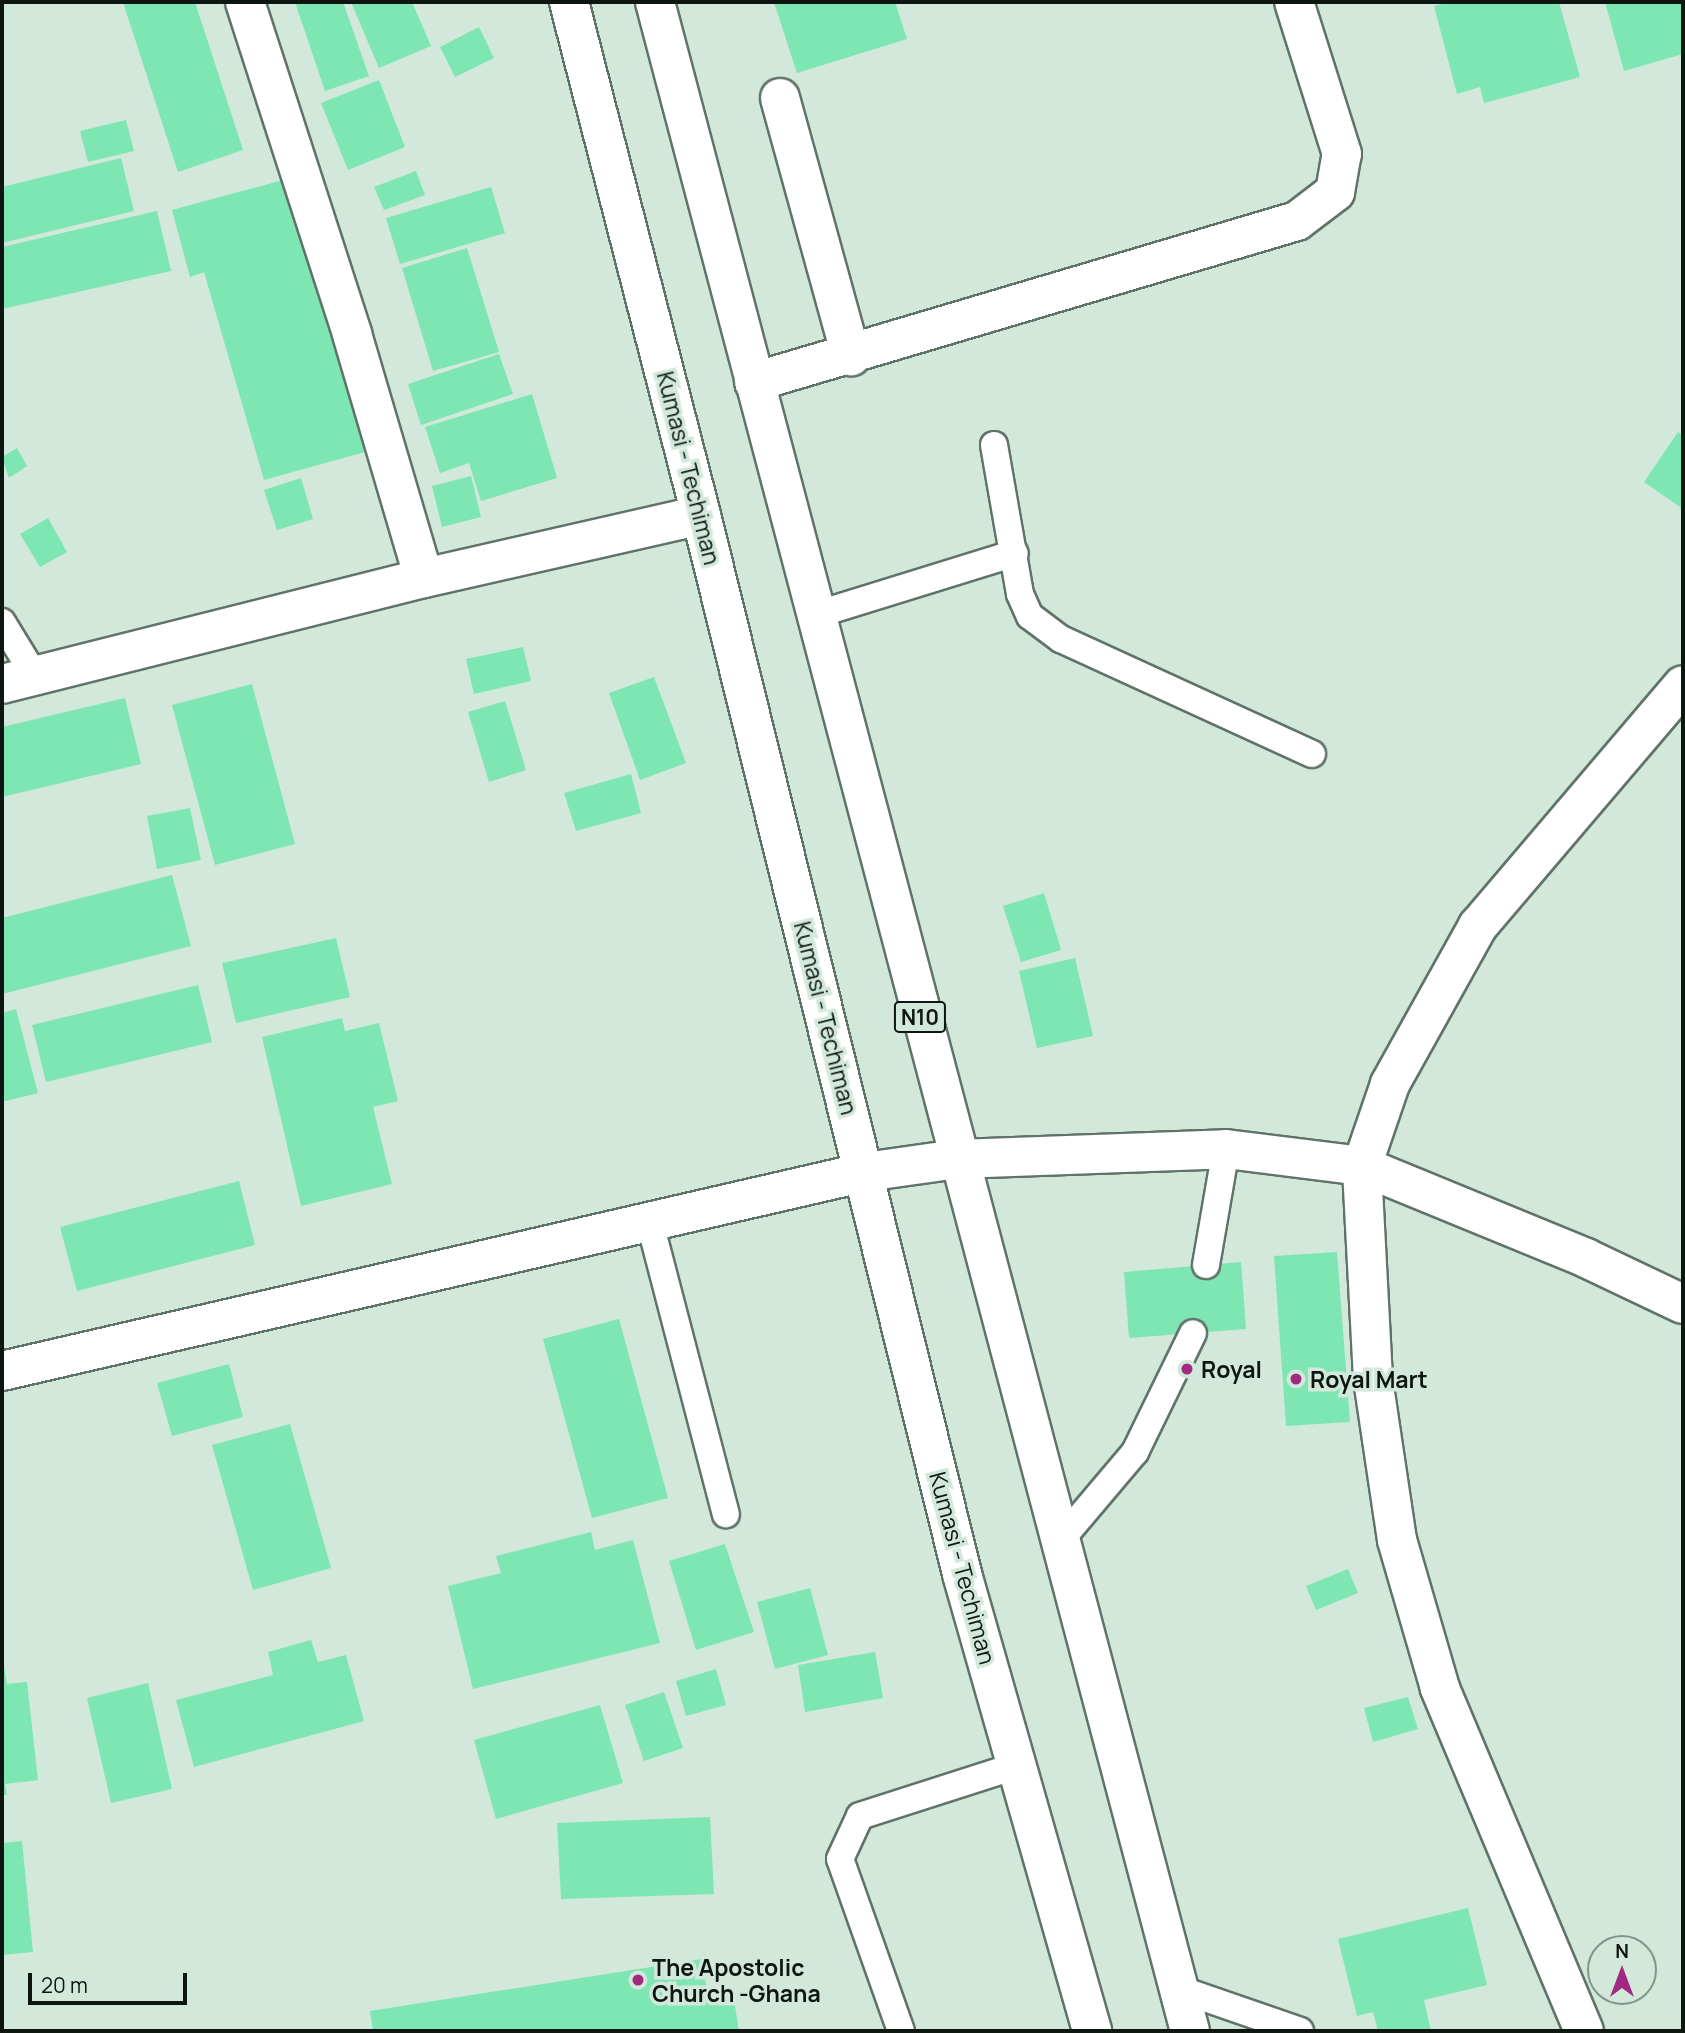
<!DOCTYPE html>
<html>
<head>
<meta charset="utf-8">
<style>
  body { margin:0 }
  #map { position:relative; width:1685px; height:2033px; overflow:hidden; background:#d2e8db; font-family:Manrope,sans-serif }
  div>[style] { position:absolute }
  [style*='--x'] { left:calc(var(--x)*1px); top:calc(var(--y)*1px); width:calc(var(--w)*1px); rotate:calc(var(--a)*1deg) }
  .building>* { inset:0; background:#7de6b2 }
  .roads { filter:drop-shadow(2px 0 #607369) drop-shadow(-2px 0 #607369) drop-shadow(0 2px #607369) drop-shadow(0 -2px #607369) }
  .lane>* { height:26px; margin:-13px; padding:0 13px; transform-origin:13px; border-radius:13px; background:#fff }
  .street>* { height:38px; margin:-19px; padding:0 19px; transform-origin:19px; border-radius:19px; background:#fff }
  .highway>* { height:38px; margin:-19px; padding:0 19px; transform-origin:19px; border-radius:19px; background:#fff }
  .dots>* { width:19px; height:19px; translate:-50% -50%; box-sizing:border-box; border:4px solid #d2e8db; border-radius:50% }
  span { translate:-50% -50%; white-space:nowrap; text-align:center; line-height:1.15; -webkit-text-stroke:7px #d2e8db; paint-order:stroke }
  .shield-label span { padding:2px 5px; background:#d2e8db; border:2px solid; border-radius:5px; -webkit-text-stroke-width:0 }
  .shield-label { font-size:21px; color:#0e1612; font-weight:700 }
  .street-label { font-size:23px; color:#0e1612 }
  .poi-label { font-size:23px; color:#0e1612; font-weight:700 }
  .left { translate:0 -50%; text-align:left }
  .frame { position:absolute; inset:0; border:4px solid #0e1612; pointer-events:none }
  .north { position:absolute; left:1587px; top:1935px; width:70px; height:70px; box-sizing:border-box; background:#d2e8db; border:2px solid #84948b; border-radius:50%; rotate:0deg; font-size:19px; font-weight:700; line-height:28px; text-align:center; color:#0e1612 }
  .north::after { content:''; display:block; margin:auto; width:24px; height:32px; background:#a12981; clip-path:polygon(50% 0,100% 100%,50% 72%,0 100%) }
  .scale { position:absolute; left:28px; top:1973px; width:159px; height:32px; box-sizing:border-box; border:4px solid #0e1612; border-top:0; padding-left:9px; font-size:21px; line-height:24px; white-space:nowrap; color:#0e1612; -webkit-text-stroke:5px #d2e8db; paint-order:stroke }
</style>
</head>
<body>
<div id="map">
  <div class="building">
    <i style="clip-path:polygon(123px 2px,195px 2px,243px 150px,178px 172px)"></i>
    <i style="clip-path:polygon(295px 2px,343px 2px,369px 76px,325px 91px)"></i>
    <i style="clip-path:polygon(351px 2px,412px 2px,431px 46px,379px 68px)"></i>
    <i style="clip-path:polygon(774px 2px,895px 2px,907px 39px,797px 73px)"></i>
    <i style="clip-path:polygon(1450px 2px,1559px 2px,1580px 77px,1484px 103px,1480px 87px,1457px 94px,1434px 6px)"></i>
    <i style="clip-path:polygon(1605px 2px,1683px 2px,1683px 54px,1624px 71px)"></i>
    <i style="clip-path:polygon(479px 27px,494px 58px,455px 77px,440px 47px)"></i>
    <i style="clip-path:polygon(379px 80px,405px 147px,348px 170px,321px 103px)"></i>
    <i style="clip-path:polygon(126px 120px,134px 151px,88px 162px,80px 131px)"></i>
    <i style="clip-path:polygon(121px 158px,134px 211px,2px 243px,2px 187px)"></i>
    <i style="clip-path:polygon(416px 171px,425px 195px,384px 210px,374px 187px)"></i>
    <i style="clip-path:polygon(287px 179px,365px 452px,264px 480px,204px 272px,190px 277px,172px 210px)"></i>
    <i style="clip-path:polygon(491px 187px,505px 233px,400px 264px,386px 218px)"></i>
    <i style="clip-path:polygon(157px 211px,171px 271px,2px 309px,2px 247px)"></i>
    <i style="clip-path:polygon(467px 248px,499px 352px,433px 371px,402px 268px)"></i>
    <i style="clip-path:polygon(499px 354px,513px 394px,421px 425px,408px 384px)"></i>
    <i style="clip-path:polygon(532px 394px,557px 478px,481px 501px,469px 463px,440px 473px,425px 427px)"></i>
    <i style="clip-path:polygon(1678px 432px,1683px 436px,1683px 509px,1644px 482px)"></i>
    <i style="clip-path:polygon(17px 448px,27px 466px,9px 478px,2px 457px)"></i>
    <i style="clip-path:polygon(471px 476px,481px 517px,442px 527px,432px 486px)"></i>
    <i style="clip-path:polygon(301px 478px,313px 519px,277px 530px,264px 490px)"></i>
    <i style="clip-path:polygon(48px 518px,67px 552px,40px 567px,20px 534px)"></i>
    <i style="clip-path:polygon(523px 647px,531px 681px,474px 694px,466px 659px)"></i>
    <i style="clip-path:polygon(654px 677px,686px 763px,640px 780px,609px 693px)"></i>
    <i style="clip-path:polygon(252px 684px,295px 844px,215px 865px,172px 705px)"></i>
    <i style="clip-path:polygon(125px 698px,141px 764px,2px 797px,2px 727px)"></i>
    <i style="clip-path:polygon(505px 701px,526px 770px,489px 782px,468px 712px)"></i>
    <i style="clip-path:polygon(631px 774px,641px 813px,576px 831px,564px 793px)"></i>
    <i style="clip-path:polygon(190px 808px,201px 860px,157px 869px,147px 816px)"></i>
    <i style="clip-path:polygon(172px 875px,191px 946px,2px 994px,2px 918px)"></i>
    <i style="clip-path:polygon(1044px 893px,1061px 950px,1021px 962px,1003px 906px)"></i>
    <i style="clip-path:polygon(336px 938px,350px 997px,236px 1023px,222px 963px)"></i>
    <i style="clip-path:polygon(1075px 958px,1093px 1036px,1037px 1048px,1019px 971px)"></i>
    <i style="clip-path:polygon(198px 985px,212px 1042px,46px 1082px,32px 1025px)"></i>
    <i style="clip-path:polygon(16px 1009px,38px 1093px,2px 1102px,2px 1013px)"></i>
    <i style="clip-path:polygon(342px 1018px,345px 1031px,379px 1023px,398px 1101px,373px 1107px,392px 1184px,301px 1206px,262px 1037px)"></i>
    <i style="clip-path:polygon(239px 1181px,255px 1245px,77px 1291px,60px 1227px)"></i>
    <i style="clip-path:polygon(1337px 1252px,1350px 1422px,1286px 1426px,1274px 1256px)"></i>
    <i style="clip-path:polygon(1241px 1262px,1246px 1329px,1129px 1338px,1124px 1272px)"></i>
    <i style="clip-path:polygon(619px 1319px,668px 1498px,592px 1518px,543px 1339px)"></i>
    <i style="clip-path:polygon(229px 1364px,243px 1417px,172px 1436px,157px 1383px)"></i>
    <i style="clip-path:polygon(290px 1424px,331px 1568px,253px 1590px,212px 1445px)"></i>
    <i style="clip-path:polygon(591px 1532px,595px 1550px,633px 1540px,660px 1643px,473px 1689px,448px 1586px,501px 1573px,496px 1556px)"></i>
    <i style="clip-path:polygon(725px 1544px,754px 1632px,696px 1650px,669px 1561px)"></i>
    <i style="clip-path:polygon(1348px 1569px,1358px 1593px,1316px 1610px,1306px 1586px)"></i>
    <i style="clip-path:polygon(810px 1588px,828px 1655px,775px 1669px,757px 1602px)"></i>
    <i style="clip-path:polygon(311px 1640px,318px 1662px,346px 1655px,364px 1721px,194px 1767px,176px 1700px,273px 1675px,268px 1652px)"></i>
    <i style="clip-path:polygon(875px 1652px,883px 1698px,805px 1712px,798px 1665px)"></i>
    <i style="clip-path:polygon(2px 1654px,7px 1684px,27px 1682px,38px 1780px,5px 1784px,7px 1795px,2px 1795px)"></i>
    <i style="clip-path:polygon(716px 1669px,726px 1705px,686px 1716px,676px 1681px)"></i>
    <i style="clip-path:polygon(148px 1683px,172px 1789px,111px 1803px,87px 1698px)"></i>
    <i style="clip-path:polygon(664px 1692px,683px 1748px,644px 1761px,625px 1705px)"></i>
    <i style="clip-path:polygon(1408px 1697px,1418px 1729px,1373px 1742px,1364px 1708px)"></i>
    <i style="clip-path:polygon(600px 1705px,623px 1783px,496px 1819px,474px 1740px)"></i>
    <i style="clip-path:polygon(710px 1817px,714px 1894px,561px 1899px,557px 1823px)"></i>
    <i style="clip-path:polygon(22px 1841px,33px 1952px,2px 1955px,2px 1843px)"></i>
    <i style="clip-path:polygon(1468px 1908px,1487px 1985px,1424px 2000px,1431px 2031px,1378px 2031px,1373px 2012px,1357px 2016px,1338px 1939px)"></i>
    <i style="clip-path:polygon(702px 1959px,709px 2004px,734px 2000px,739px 2031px,373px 2031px,370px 2011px)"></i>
  </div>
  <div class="roads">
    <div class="lane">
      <i style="--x:994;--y:445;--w:151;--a:80.1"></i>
      <i style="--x:1020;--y:594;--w:24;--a:66"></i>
      <i style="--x:1030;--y:616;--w:39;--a:37"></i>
      <i style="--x:1061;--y:639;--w:276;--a:24.6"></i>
      <i style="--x:815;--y:615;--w:209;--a:-17.2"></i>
      <i style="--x:2;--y:622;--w:63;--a:58.6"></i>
      <i style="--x:650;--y:1223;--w:301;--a:75.4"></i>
      <i style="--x:1206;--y:1265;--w:118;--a:-80.2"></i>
      <i style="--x:1059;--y:1542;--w:118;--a:-49.8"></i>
      <i style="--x:1135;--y:1452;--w:132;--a:-64"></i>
      <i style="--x:1179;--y:1989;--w:128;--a:19.1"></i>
      <i style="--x:901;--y:2031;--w:182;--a:-109.5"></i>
      <i style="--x:840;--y:1859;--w:47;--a:-65.1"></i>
      <i style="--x:860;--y:1816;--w:164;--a:-17.8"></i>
    </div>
    <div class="street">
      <i style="--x:245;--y:2;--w:349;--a:72.1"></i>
      <i style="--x:352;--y:334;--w:254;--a:73.6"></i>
      <i style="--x:780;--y:98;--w:268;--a:74.6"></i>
      <i style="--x:754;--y:382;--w:566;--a:-16.52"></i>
      <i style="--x:1297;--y:221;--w:48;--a:-37.3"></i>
      <i style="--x:1335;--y:192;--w:39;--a:-80"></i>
      <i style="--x:1342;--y:154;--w:159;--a:-107.5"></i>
      <i style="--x:2;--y:684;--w:435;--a:-14.1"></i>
      <i style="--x:424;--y:578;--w:284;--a:-12.8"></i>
      <i style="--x:2;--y:1371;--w:886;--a:-12.98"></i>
      <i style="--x:865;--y:1172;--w:94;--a:-8"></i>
      <i style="--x:958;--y:1159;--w:268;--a:-2.1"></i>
      <i style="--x:1226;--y:1149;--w:137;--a:7.1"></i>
      <i style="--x:1362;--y:1166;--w:242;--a:22.3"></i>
      <i style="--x:1586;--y:1258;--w:107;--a:25.4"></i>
      <i style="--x:1584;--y:2031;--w:372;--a:-112.8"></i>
      <i style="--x:1440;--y:1688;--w:154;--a:-106.2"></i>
      <i style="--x:1397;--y:1540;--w:163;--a:-98.5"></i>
      <i style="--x:1373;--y:1379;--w:213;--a:-93"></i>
      <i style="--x:1362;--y:1166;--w:87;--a:-71.1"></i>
      <i style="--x:1390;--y:1084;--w:181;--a:-60.9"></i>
      <i style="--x:1478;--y:926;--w:316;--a:-49.6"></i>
    </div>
    <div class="highway">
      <i style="--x:569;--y:2;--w:530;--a:75.57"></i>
      <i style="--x:701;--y:515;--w:1091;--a:76.15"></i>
      <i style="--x:962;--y:1574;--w:475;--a:74.1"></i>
      <i style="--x:655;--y:2;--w:2098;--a:75.23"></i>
    </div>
  </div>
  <div class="dots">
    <i style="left:1187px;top:1369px;background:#a12981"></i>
    <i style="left:1296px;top:1379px;background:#a12981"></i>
    <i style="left:638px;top:1980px;background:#a12981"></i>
  </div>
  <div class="shield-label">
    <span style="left:920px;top:1017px">N10</span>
  </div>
  <div class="street-label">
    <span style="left:689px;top:468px;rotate:76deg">Kumasi - Techiman</span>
    <span style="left:826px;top:1018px;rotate:76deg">Kumasi - Techiman</span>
    <span style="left:963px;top:1568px;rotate:75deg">Kumasi - Techiman</span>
  </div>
  <div class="poi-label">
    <span class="left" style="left:1201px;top:1369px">Royal</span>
    <span class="left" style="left:1310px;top:1379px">Royal Mart</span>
    <span class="left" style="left:652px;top:1980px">The Apostolic<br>Church -Ghana</span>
  </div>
  <div class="frame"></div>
  <div class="north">N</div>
  <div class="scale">20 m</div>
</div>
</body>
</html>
